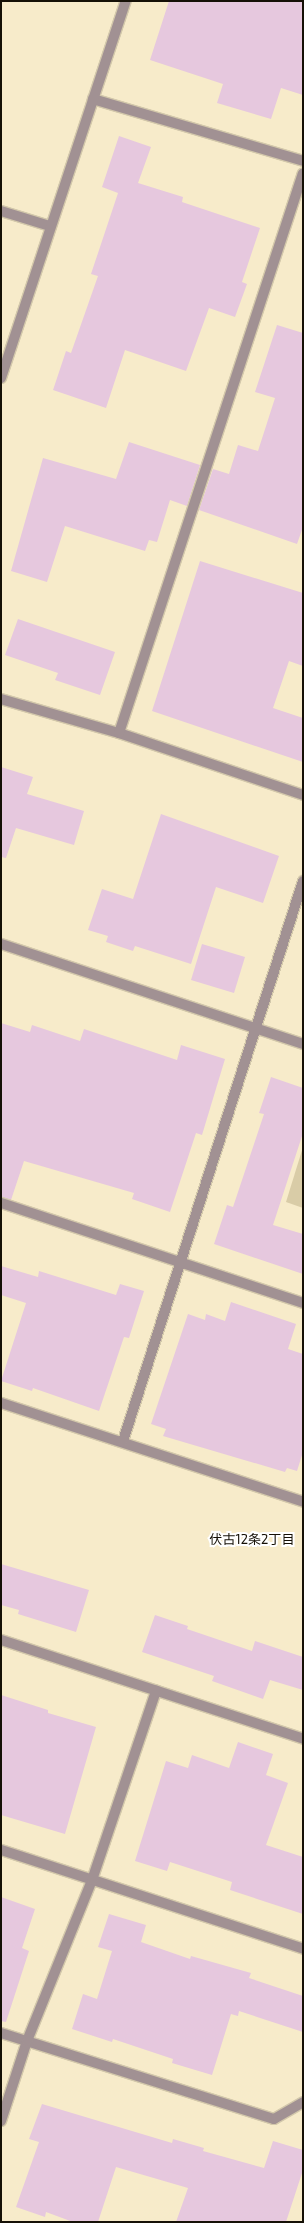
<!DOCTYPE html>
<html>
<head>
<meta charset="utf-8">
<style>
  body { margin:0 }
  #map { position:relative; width:304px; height:2223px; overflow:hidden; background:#f7ebca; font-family:"Exo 2","Noto Sans JP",sans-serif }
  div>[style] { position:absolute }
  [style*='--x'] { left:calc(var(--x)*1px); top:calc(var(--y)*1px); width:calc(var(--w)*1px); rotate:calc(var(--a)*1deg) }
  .green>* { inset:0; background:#d9cca7 }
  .building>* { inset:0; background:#e6c8de }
  .roads { filter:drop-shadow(1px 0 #d3c8ab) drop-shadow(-1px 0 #d3c8ab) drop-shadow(0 1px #d3c8ab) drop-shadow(0 -1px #d3c8ab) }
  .street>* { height:10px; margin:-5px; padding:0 5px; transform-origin:5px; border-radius:5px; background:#a19193 }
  span { translate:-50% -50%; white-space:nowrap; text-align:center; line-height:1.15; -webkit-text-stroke:4px #fff; paint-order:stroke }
  .neighbourhood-label { font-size:13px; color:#151006 }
  .frame { position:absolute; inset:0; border:2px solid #151006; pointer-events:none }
</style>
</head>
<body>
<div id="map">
  <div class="green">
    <i style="clip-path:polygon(303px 1147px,303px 1208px,286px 1202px)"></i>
  </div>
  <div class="building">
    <i style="clip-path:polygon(169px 1px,303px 1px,303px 95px,281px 88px,271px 119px,217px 103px,223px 84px,150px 60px)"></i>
    <i style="clip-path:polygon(119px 136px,151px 147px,138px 183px,183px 197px,182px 202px,260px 228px,242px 282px,247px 284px,235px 317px,209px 308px,186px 371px,125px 350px,106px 408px,53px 390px,66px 351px,71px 353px,98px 276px,91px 274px,118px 193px,102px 187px)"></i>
    <i style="clip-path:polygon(277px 325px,303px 333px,303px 527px,297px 544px,199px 510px,213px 469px,229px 474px,238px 445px,258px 451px,275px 398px,255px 392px)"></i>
    <i style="clip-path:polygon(129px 442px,200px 465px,187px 506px,170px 500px,157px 542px,149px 540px,145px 551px,65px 526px,47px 582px,11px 571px,43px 458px,116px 479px)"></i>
    <i style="clip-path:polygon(200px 561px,303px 593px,303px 666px,289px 661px,273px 708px,303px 718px,303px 762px,152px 711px)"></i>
    <i style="clip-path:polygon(18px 619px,115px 652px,100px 695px,55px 680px,58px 673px,5px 655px)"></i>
    <i style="clip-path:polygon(1px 767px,33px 777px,27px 794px,84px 811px,74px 845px,16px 828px,6px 858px,1px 857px)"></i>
    <i style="clip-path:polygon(161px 814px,279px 856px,263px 903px,216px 887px,191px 964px,135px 946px,133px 951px,106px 942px,108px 936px,88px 930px,102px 889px,133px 899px)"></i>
    <i style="clip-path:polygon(202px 944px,245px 957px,234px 993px,191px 980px)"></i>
    <i style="clip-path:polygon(1px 1023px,30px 1032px,32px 1025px,80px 1041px,84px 1029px,177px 1060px,181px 1045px,225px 1059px,202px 1135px,196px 1133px,170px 1212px,132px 1199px,134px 1193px,24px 1161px,11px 1200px,1px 1197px)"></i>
    <i style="clip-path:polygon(271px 1077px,303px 1088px,303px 1133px,273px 1225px,303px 1234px,303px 1274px,214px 1244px,227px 1205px,233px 1207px,264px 1114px,259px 1113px)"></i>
    <i style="clip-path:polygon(1px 1266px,38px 1277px,39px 1271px,116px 1295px,120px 1284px,144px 1291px,129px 1338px,124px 1337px,99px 1411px,33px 1388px,32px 1391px,1px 1381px,26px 1303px,1px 1295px)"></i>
    <i style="clip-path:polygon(231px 1302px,296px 1324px,288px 1349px,303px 1354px,303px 1452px,297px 1471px,287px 1468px,285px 1472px,190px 1444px,163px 1436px,166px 1429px,151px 1424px,188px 1314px,205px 1320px,206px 1314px,225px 1321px)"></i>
    <i style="clip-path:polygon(1px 1564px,89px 1590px,76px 1632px,18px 1614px,19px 1610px,1px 1605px)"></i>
    <i style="clip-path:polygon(155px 1615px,188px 1626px,187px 1629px,252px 1651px,255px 1641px,303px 1657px,303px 1690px,270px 1680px,263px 1699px,212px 1681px,214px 1676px,142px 1652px)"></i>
    <i style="clip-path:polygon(1px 1695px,48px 1710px,48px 1713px,96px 1727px,65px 1834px,1px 1815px)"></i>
    <i style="clip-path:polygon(238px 1742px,273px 1754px,266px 1775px,288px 1783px,266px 1845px,303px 1857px,303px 1914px,230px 1890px,232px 1882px,170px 1862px,167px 1871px,135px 1861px,166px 1761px,188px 1768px,192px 1755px,229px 1768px)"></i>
    <i style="clip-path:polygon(1px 1897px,35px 1909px,22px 1948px,29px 1951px,6px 2022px,1px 2021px)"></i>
    <i style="clip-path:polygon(109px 1914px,146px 1925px,141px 1942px,190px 1959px,191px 1956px,251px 1973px,249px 1978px,303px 1996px,303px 2032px,239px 2011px,238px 2016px,231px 2014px,212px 2075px,172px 2063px,173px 2059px,113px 2039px,112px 2042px,72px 2029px,83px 1994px,97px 1999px,112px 1951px,98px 1947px)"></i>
    <i style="clip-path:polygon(42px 2104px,172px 2143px,173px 2139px,204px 2148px,203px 2151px,264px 2168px,273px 2141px,303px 2150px,303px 2170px,286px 2222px,176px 2222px,188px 2188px,116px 2167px,98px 2222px,73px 2222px,46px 2212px,45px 2217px,16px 2207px,39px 2142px,29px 2139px)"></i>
  </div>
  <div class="roads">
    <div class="street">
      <i style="--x:93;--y:99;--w:219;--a:16.4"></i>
      <i style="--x:1;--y:211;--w:51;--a:17"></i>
      <i style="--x:1;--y:378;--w:397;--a:-71.7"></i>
      <i style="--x:1;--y:699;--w:123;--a:16.1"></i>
      <i style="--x:119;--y:733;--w:194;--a:18.6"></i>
      <i style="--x:119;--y:733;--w:589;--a:-71.81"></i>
      <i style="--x:1;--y:944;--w:318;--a:18.3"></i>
      <i style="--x:1;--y:1203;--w:318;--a:18.3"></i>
      <i style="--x:1;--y:1403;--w:318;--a:18.1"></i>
      <i style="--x:123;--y:1441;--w:588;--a:-72.18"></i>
      <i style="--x:1;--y:1640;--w:318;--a:18.1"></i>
      <i style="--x:1;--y:1850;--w:318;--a:18.1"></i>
      <i style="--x:1;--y:2033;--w:286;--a:17.5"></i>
      <i style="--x:274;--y:2119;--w:34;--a:-30"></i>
      <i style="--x:1;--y:2121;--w:84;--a:-72"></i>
      <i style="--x:27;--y:2041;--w:174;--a:-68"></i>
      <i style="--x:92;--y:1880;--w:200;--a:-71.3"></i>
    </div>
  </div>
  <div class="neighbourhood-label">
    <span style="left:252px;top:1539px">伏古12条2丁目</span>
  </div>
  <div class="frame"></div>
</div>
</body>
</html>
